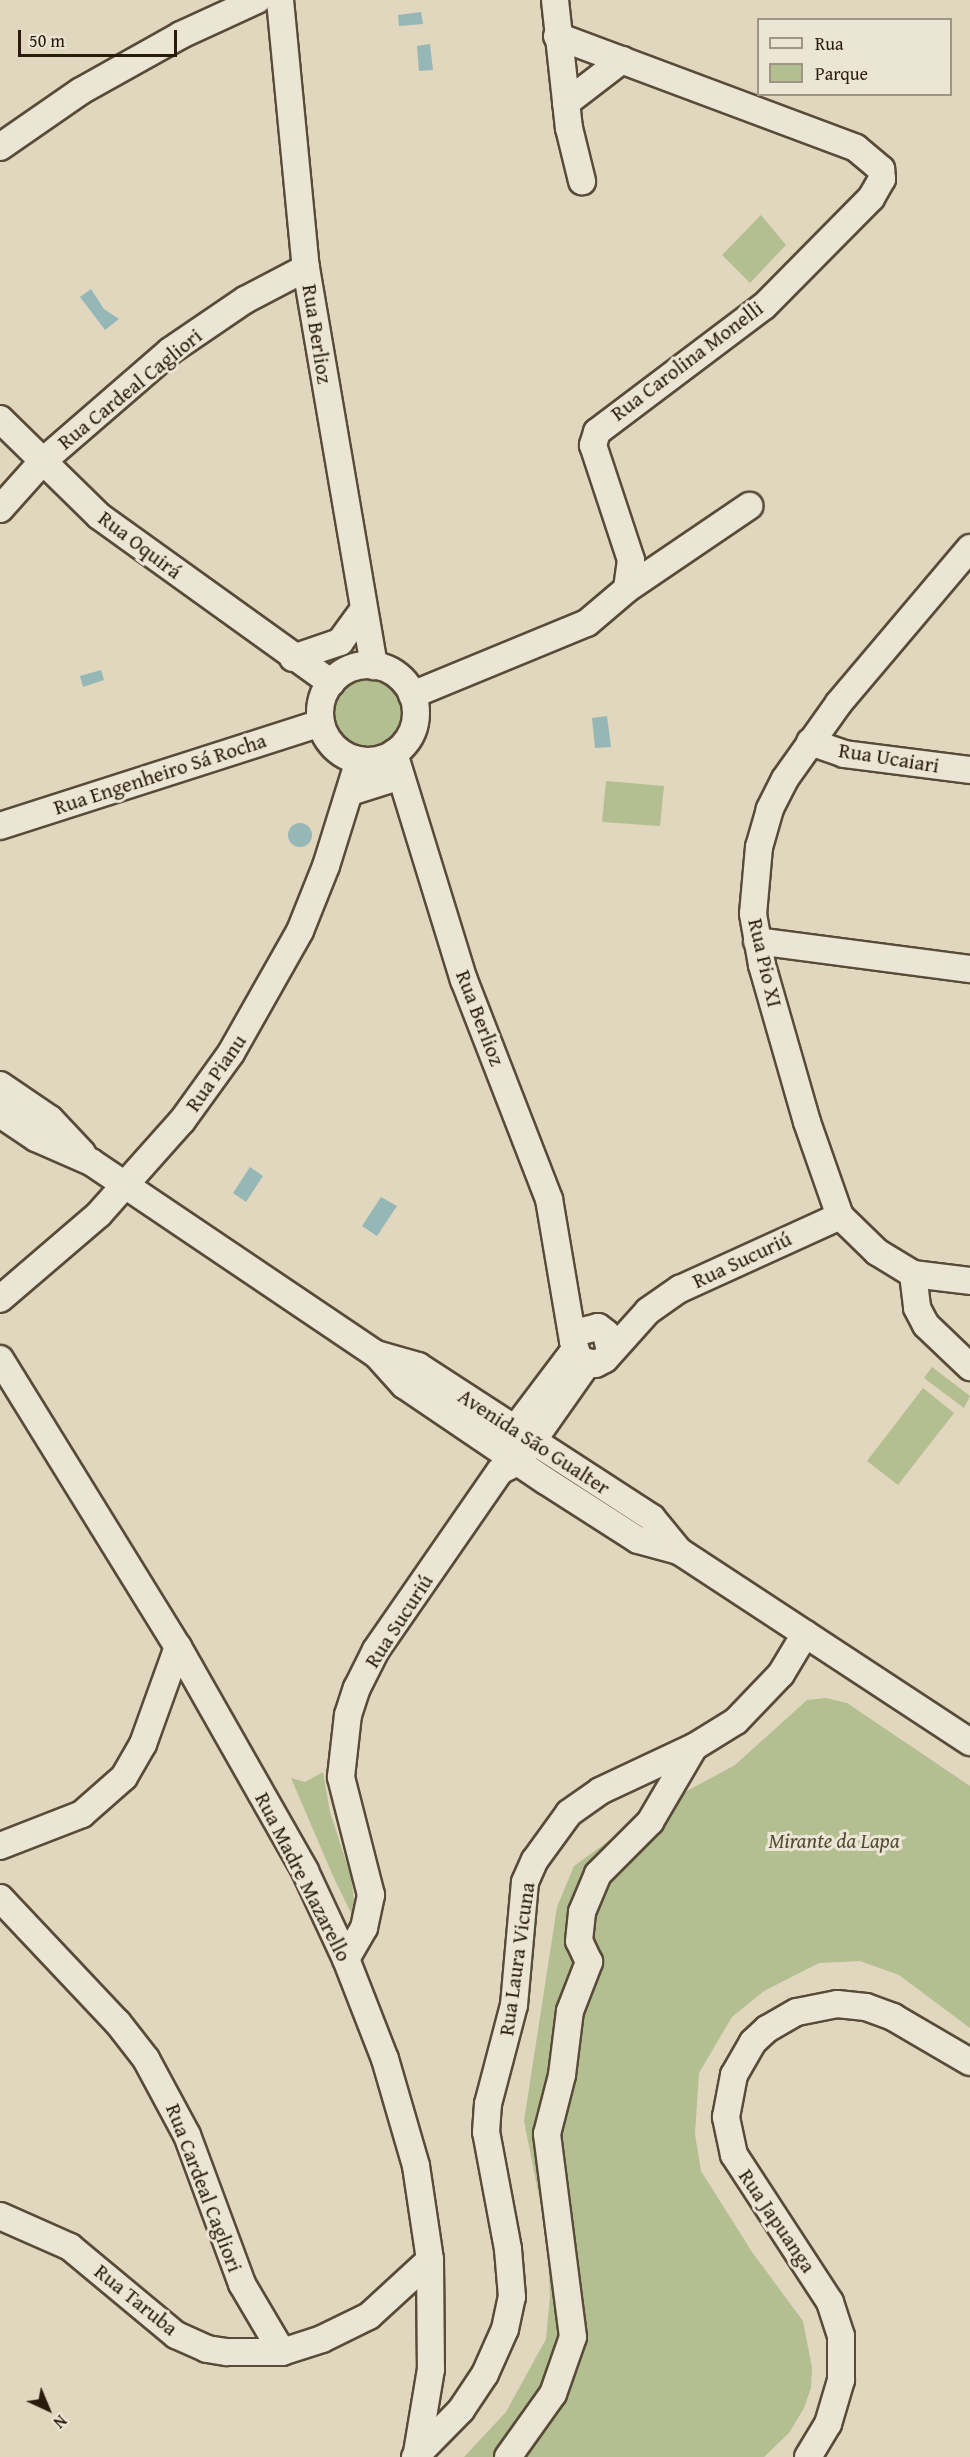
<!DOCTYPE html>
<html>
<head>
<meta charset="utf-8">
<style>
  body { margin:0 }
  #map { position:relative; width:970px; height:2457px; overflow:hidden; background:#e0d7be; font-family:"Gentium Book Plus",serif }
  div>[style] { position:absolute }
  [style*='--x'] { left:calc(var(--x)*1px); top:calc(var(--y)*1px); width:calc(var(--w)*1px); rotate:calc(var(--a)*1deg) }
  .green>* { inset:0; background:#b3be91 }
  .round { border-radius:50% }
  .water>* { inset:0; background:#95b8b7 }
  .roads { filter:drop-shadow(2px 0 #584b38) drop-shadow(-2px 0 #584b38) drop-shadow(0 2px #584b38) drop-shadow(0 -2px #584b38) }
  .minor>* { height:26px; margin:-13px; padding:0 13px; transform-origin:13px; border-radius:13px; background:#ebe5d5 }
  .minor>.ring { margin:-13px; padding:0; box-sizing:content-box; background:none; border:26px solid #ebe5d5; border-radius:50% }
  span { translate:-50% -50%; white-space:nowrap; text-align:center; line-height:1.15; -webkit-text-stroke:6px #ebe5d5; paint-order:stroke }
  .street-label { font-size:21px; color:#2a1c0c }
  .park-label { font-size:21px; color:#534d34; font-style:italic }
  .legend { position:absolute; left:757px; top:18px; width:195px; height:78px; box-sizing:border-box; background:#ebe5d5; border:2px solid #9e9585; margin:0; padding:8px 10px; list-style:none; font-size:18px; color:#2a1c0c }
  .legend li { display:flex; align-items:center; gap:12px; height:30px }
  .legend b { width:30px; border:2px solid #9e9585 }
  .north { position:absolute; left:18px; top:2379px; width:60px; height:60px; -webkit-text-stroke:4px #ebe5d5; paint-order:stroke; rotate:136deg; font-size:16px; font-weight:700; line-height:24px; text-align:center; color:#2a1c0c }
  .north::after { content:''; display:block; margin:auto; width:21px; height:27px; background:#2a1c0c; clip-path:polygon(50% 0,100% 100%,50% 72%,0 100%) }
  .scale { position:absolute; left:18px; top:30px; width:159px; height:27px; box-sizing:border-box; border:3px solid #2a1c0c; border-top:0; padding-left:8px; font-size:18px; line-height:21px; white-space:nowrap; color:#2a1c0c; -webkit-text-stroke:4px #ebe5d5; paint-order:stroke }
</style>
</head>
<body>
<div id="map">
  <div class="green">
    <i style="clip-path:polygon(761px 215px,786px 245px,750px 283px,722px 255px)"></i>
    <i class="round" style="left:333px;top:679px;width:70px;height:70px"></i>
    <i style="clip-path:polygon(606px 781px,664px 786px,660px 826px,602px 822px)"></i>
    <i style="clip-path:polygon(932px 1367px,970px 1396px,964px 1408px,924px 1378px)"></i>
    <i style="clip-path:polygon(923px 1388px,954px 1413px,898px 1485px,867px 1461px)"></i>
    <i style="clip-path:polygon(826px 1698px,847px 1703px,970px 1786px,970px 2028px,899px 1975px,860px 1961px,819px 1963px,764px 1991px,732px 2017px,699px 2073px,695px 2134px,701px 2171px,752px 2252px,803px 2321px,812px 2368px,811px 2388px,804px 2408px,789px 2433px,764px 2457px,464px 2457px,506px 2412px,546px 2339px,550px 2297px,547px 2236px,524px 2121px,557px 1907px,574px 1866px,650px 1811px,735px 1765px,807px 1700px)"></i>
    <i style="clip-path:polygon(323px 1772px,330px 1812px,351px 1877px,356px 1914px,352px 1915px,333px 1876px,291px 1778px,305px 1782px)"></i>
  </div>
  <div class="water">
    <i style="clip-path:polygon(421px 12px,423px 24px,399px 26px,398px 15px)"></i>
    <i style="clip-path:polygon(430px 44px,433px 70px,419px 71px,417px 46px)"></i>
    <i style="clip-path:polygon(91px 289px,104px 309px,119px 319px,105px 330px,80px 297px)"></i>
    <i style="clip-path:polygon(101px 670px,104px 680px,83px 687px,80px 676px)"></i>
    <i style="clip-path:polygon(607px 716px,611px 747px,595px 748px,592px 718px)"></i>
    <i class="round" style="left:288px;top:823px;width:24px;height:24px"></i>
    <i style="clip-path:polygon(250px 1167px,263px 1176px,246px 1202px,233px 1193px)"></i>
    <i style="clip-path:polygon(381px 1197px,397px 1206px,377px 1236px,362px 1226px)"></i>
  </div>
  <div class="roads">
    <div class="minor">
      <i style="--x:280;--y:0;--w:269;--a:84.5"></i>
      <i style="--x:306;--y:268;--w:404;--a:80.3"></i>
      <i style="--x:555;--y:0;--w:129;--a:83.8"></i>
      <i style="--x:569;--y:128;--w:55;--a:76.2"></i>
      <i style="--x:557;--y:36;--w:319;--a:20.5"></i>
      <i style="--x:856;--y:148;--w:33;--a:40"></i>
      <i style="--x:881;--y:169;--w:10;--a:84"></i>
      <i style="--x:882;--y:179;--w:22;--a:120"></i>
      <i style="--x:871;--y:198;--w:152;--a:134.7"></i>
      <i style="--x:764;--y:306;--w:209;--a:143"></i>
      <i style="--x:597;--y:432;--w:14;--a:107"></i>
      <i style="--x:593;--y:445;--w:121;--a:71.7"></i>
      <i style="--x:631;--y:560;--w:29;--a:98"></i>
      <i style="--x:566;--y:103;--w:71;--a:-37.5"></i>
      <i style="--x:0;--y:147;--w:98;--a:-34.7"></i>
      <i style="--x:81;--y:91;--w:115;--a:-29.2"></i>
      <i style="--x:181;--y:35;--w:84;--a:-24.7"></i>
      <i style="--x:0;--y:419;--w:139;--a:44.4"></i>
      <i style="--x:99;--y:516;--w:286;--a:35.7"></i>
      <i style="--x:0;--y:509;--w:63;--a:-48.2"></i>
      <i style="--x:42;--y:462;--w:169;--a:-40.9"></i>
      <i style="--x:170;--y:351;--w:91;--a:-34.2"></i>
      <i style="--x:245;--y:300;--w:69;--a:-27.7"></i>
      <i style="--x:970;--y:548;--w:203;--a:130.2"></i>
      <i style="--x:839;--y:703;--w:93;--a:125.4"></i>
      <i style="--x:785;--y:779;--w:34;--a:117"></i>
      <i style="--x:770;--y:809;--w:40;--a:106"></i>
      <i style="--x:759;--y:847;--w:67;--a:95.1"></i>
      <i style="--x:753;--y:914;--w:52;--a:80"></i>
      <i style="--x:762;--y:965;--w:163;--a:74"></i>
      <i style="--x:807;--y:1122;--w:100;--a:70.7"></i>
      <i style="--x:840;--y:1216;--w:52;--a:44.2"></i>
      <i style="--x:877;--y:1252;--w:42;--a:31.4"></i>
      <i style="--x:913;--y:1274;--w:57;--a:7"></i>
      <i style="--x:293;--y:658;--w:50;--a:-18.8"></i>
      <i style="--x:340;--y:642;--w:39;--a:-54"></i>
      <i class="ring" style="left:320px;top:665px;width:70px;height:70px"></i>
      <i style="--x:412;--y:695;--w:189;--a:-22.4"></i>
      <i style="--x:587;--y:623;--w:52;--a:-40.4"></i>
      <i style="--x:627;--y:589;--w:148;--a:-34.2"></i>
      <i style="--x:810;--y:742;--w:36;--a:19"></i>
      <i style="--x:844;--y:754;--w:127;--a:7.2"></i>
      <i style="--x:394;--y:753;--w:238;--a:72.9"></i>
      <i style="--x:464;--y:980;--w:235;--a:68.8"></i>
      <i style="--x:549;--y:1199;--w:144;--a:80.4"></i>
      <i style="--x:350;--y:792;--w:53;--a:-17.4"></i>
      <i style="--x:0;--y:826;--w:337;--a:-17.8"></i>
      <i style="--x:757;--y:941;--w:215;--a:7.5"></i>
      <i style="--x:0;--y:1085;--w:60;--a:34.2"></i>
      <i style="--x:50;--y:1119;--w:47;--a:46.7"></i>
      <i style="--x:0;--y:1114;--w:43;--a:33.7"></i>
      <i style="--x:36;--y:1138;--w:60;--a:23.6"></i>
      <i style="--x:91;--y:1162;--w:344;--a:34"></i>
      <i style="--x:376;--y:1354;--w:42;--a:47.9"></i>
      <i style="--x:404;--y:1385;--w:171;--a:34.1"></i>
      <i style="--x:546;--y:1481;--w:109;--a:32.7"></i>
      <i style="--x:638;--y:1540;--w:42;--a:15"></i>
      <i style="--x:913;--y:1274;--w:34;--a:83"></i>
      <i style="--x:917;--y:1308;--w:19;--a:62"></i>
      <i style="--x:926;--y:1325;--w:61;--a:43.7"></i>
      <i style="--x:0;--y:1299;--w:130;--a:-40.6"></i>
      <i style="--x:99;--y:1214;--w:125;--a:-48.3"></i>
      <i style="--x:182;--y:1121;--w:84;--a:-54.2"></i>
      <i style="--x:231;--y:1053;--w:140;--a:-60.5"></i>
      <i style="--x:300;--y:931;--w:70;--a:-68.2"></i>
      <i style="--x:326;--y:866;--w:111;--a:-72.7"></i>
      <i style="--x:610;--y:1351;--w:18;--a:-103"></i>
      <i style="--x:606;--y:1333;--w:10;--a:-143"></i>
      <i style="--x:598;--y:1327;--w:21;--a:166"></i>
      <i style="--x:578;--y:1332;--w:10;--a:119"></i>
      <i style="--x:573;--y:1341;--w:20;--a:72"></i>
      <i style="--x:579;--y:1360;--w:17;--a:13"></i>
      <i style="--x:596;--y:1364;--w:10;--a:-29"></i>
      <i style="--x:605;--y:1359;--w:64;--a:-48.1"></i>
      <i style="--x:648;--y:1311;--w:39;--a:-35"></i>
      <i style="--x:680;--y:1289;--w:176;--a:-24.5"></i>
      <i style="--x:376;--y:1354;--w:44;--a:15.9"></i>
      <i style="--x:418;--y:1366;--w:279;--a:33"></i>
      <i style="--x:652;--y:1518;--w:43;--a:50.7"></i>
      <i style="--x:679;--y:1551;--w:348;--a:33.3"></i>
      <i style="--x:0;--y:1359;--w:339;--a:58.3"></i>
      <i style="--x:178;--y:1647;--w:257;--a:60.4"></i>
      <i style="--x:305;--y:1871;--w:97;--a:65"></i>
      <i style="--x:346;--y:1959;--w:107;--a:68.7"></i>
      <i style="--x:385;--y:2059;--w:111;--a:73.8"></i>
      <i style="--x:416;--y:2166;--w:95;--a:81.5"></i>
      <i style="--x:430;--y:2260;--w:109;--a:89.5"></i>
      <i style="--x:431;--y:2369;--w:85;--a:99.5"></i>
      <i style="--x:505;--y:1442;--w:113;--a:-52.9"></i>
      <i style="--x:0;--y:1846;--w:88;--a:-21.3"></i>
      <i style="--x:82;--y:1814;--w:56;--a:-41.4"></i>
      <i style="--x:124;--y:1777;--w:38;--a:-60"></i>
      <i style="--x:143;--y:1744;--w:103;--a:-70.2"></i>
      <i style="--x:0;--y:1898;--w:172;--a:46.7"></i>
      <i style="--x:118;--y:2023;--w:46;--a:52.1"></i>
      <i style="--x:146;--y:2059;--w:86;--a:61.7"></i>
      <i style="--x:187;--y:2135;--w:159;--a:69.7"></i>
      <i style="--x:242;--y:2284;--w:79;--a:59.5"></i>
      <i style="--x:282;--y:2352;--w:42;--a:-18"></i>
      <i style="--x:322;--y:2339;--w:52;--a:-26.1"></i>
      <i style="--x:369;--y:2316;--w:83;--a:-42.6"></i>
      <i style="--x:346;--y:1959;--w:36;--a:-60"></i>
      <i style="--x:364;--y:1928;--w:34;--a:-78"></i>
      <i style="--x:371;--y:1895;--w:122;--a:-104.3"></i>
      <i style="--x:341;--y:1777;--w:62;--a:-83.6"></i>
      <i style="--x:348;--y:1715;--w:28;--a:-72"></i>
      <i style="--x:357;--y:1688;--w:42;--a:-63.4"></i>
      <i style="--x:376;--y:1650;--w:218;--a:-55.3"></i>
      <i style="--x:500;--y:1471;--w:20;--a:-27"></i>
      <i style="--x:518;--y:1462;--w:120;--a:-54.9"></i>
      <i style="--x:0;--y:2216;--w:77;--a:23.9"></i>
      <i style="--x:70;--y:2247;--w:138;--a:39.7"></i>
      <i style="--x:176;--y:2335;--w:34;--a:24"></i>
      <i style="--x:207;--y:2349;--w:20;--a:9"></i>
      <i style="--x:227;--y:2352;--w:55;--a:0"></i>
      <i style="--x:415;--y:2457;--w:66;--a:-45.6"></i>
      <i style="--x:461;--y:2410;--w:43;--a:-56.3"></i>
      <i style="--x:485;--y:2374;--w:49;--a:-66"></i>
      <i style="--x:505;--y:2329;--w:33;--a:-78"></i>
      <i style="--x:512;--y:2297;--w:48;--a:-94.8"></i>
      <i style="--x:508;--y:2249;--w:119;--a:-100.6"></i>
      <i style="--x:486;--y:2132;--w:28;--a:-86"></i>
      <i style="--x:488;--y:2104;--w:102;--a:-75.3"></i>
      <i style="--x:514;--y:2005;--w:123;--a:-84.9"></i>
      <i style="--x:525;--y:1882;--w:24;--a:-66"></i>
      <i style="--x:535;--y:1860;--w:58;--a:-54.1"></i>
      <i style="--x:569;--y:1813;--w:38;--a:-35"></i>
      <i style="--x:600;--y:1791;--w:104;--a:-25.1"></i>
      <i style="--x:694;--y:1747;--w:49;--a:-31.8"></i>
      <i style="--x:736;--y:1721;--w:65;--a:-46.2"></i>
      <i style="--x:781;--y:1674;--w:47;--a:-59"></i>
      <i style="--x:508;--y:2457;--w:77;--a:-54.5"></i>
      <i style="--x:553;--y:2394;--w:60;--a:-70.7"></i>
      <i style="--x:573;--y:2337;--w:205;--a:-97.3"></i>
      <i style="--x:547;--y:2134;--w:61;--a:-75.7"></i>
      <i style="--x:562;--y:2075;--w:64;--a:-82.9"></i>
      <i style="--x:570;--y:2011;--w:53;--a:-68.8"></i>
      <i style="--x:589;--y:1962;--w:23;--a:-115"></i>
      <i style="--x:579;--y:1941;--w:29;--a:-84"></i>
      <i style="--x:582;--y:1912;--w:41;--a:-67.2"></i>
      <i style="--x:598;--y:1874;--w:74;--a:-45"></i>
      <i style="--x:650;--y:1822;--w:87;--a:-59.6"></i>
      <i style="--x:808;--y:2457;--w:39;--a:-59"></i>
      <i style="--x:828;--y:2424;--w:46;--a:-73.5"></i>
      <i style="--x:841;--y:2380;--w:44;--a:-90"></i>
      <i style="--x:841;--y:2336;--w:36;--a:-108"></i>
      <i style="--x:830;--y:2302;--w:176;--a:-123.1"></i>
      <i style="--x:734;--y:2155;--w:39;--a:-102"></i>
      <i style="--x:726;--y:2117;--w:43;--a:-79.2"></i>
      <i style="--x:734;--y:2075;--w:38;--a:-60"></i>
      <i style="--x:753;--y:2042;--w:19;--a:-43"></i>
      <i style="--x:767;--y:2029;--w:34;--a:-30"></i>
      <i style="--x:797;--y:2012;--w:41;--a:-11.3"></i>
      <i style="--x:837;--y:2004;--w:29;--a:6"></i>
      <i style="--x:866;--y:2007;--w:29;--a:20"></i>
      <i style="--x:893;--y:2017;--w:89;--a:30.3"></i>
    </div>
  </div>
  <div class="street-label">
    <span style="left:317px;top:334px;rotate:81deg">Rua Berlioz</span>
    <span style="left:687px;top:361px;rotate:-37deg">Rua Carolina Monelli</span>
    <span style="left:130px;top:389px;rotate:-39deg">Rua Cardeal Cagliori</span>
    <span style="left:140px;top:545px;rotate:37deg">Rua Oquirá</span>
    <span style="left:889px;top:758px;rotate:9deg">Rua Ucaiari</span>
    <span style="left:160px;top:774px;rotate:-18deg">Rua Engenheiro Sá Rocha</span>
    <span style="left:765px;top:963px;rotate:77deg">Rua Pio XI</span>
    <span style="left:480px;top:1018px;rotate:69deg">Rua Berlioz</span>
    <span style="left:216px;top:1073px;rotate:-55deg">Rua Pianu</span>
    <span style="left:742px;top:1260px;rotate:-25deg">Rua Sucuriú</span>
    <span style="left:534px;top:1442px;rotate:33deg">Avenida São Gualter</span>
    <span style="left:399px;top:1621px;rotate:-57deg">Rua Sucuriú</span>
    <span style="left:303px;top:1877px;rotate:63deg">Rua Madre Mazarello</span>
    <span style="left:517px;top:1959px;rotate:-82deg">Rua Laura Vicuna</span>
    <span style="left:204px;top:2188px;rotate:69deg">Rua Cardeal Cagliori</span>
    <span style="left:777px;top:2221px;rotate:56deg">Rua Japuanga</span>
    <span style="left:136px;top:2300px;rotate:39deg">Rua Taruba</span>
  </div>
  <div class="park-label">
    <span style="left:834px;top:1841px">Mirante da Lapa</span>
  </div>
  <ul class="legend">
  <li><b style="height:8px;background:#ebe5d5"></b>Rua</li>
  <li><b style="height:16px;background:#b3be91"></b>Parque</li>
  </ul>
  <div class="north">N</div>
  <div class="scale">50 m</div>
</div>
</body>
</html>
